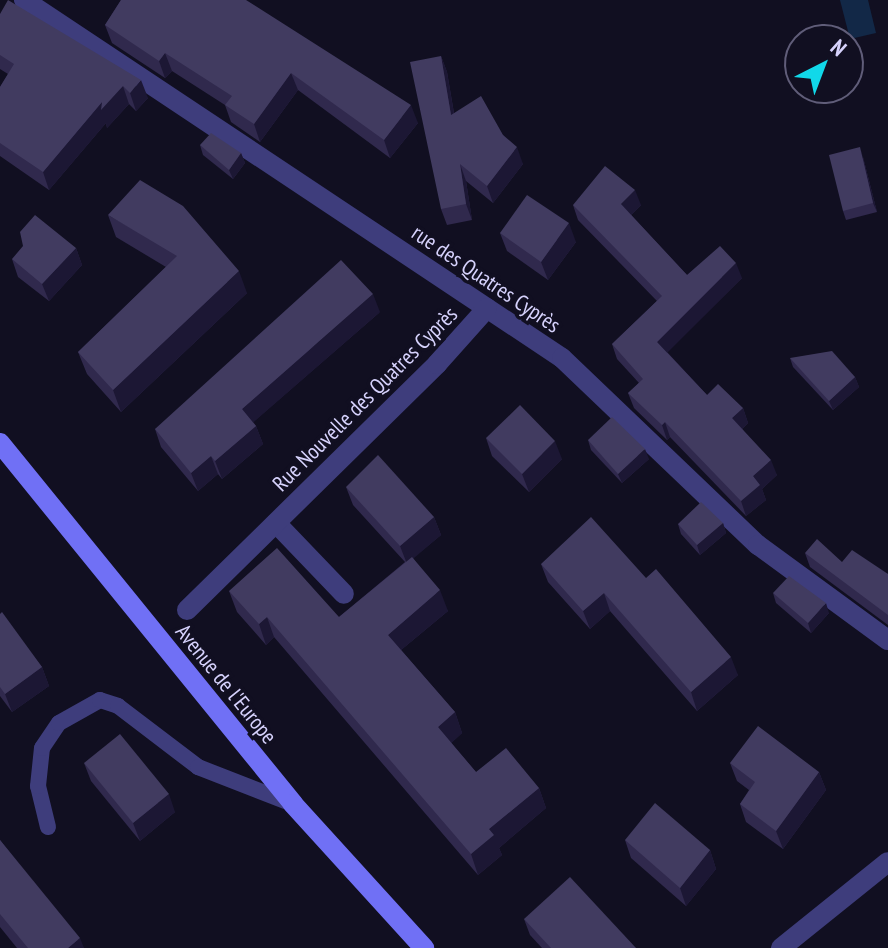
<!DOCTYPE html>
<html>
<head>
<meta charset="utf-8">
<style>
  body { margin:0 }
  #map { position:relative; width:888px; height:948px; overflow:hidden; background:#110f21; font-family:"PT Sans Narrow",sans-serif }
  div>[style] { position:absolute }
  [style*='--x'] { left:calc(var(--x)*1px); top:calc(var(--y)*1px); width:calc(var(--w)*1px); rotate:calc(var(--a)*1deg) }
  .water>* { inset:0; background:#122847 }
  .lane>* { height:16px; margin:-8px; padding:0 8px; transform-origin:8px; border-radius:8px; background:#3e3d7c }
  .street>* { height:20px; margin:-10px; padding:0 10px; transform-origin:10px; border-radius:10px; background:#3e3d7c }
  .secondary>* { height:20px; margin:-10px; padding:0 10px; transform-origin:10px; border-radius:10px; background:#7070f5 }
  .wall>* { inset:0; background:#30294d }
  .shaded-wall>* { inset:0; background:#1c1734 }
  .building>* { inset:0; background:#413b60 }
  span { translate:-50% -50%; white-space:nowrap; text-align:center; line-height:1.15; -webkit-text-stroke:7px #110f21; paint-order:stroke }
  .street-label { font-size:22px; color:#d6d2fc }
  .north { position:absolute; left:784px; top:24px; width:80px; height:80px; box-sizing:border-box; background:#110f21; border:2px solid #605d79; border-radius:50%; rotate:42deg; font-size:22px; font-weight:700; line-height:32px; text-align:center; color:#d6d2fc }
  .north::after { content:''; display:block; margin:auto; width:28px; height:36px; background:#11d8e9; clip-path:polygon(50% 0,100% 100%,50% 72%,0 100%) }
</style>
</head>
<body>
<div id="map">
  <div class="water">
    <i style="clip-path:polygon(840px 0,868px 0,876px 33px,850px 39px)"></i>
  </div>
  <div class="lane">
    <i style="--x:48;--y:827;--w:42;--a:-103.7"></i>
    <i style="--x:38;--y:786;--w:38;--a:-84"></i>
    <i style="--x:42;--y:748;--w:30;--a:-56"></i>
    <i style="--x:59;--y:723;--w:47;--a:-29.3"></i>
    <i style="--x:100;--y:700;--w:19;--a:18"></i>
    <i style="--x:118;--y:706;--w:101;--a:37.3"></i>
    <i style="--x:198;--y:767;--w:102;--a:21.3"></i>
  </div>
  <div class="street">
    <i style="--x:24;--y:0;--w:646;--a:33.64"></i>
    <i style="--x:562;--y:358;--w:271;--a:43.7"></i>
    <i style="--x:758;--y:545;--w:161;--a:36.2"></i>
    <i style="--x:276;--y:523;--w:98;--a:46.2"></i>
    <i style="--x:187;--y:610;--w:351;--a:-44.5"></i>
    <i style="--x:437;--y:364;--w:75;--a:-48.2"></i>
    <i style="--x:781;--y:948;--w:137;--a:-38.8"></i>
  </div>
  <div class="secondary">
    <i style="--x:0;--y:443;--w:465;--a:50.9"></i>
    <i style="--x:293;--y:804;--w:195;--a:47.7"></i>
  </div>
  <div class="wall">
    <i style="clip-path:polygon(121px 0,418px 123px,390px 158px,298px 90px,260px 142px,231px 122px,225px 105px,172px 71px,165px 78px,112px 43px,105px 25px)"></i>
    <i style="clip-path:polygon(0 14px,148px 98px,136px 111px,129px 104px,107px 128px,106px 123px,49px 190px,0 156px,0 87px,8px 74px,0 69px)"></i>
    <i style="clip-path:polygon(441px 56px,447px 72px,454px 113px,503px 135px,523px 164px,493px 203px,466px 181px,472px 220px,447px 225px,441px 209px)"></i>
    <i style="clip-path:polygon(200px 145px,241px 153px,245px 163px,233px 179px,203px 155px)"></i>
    <i style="clip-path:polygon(863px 157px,877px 212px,846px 220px,843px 211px)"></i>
    <i style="clip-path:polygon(573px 205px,641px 205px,631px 215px,687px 275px,742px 278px,667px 352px,707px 395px,743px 408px,748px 423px,742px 429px,777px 475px,762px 489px,766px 500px,746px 516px,670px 437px,667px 440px,634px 408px,628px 393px,639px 383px,617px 359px,612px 344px,657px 301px,578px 220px)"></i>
    <i style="clip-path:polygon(108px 215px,247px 293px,121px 412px,87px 374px,78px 352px,166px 267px,116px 237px)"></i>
    <i style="clip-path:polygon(500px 233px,576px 242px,548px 280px,507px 251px)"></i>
    <i style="clip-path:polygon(76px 248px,82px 265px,49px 301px,18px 277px,12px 259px)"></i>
    <i style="clip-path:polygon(380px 312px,253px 422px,256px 426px,263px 444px,222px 479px,218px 474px,198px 491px,161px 447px,155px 429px)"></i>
    <i style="clip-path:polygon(790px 358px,855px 377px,859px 387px,833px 410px,793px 367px)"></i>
    <i style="clip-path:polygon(486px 438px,562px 459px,529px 492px,492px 456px)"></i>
    <i style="clip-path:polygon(588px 440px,649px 459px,622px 483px,591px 450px)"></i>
    <i style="clip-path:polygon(346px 487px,434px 517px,441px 535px,413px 558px,448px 611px,401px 650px,455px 712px,462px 733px,451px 743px,476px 772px,539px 788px,546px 808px,499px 848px,502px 855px,478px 875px,274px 637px,266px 645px,237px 612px,229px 591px,339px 617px,405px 562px,353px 505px)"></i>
    <i style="clip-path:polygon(723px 523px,726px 533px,700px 555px,681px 534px,678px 524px)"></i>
    <i style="clip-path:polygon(805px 553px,888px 574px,888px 625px,810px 567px)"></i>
    <i style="clip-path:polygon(541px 564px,646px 578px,738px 675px,697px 711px,610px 611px,590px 629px,548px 582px)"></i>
    <i style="clip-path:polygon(773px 593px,829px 613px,811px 633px,776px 603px)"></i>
    <i style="clip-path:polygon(0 614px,42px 667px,49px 686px,12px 712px,0 696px)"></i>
    <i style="clip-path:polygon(84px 763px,175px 812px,140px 841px,91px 781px)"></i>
    <i style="clip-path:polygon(730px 763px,819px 772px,826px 790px,783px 849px,746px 822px,740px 804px,749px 790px,737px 781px)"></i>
    <i style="clip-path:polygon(0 840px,84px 948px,17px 948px,0 927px)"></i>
    <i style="clip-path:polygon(625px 840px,710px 850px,716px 869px,686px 906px,631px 858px)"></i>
    <i style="clip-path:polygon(524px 919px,636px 948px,542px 948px,530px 935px)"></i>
  </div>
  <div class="shaded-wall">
    <i style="clip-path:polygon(165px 53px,172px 71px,165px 78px,159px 61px)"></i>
    <i style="clip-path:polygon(441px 56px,447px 72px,457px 132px,451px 115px)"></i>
    <i style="clip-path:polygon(291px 73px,298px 90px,260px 142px,254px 124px)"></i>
    <i style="clip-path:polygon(141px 80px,148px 98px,136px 111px,130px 93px)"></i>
    <i style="clip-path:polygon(123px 86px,129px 104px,107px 128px,106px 123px,49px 190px,43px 172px,102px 102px)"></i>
    <i style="clip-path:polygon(411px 105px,418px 123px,390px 158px,384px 140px)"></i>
    <i style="clip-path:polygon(517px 147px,523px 164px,493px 203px,487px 186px)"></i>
    <i style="clip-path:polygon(860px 147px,863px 157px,877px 212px,873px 203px)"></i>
    <i style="clip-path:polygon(241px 153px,245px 163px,233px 179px,229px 170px)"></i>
    <i style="clip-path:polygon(460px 164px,466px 181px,472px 220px,466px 204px)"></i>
    <i style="clip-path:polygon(635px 190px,641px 205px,626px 220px,621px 204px)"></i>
    <i style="clip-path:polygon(569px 223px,576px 242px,548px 280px,541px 262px)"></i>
    <i style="clip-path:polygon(76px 248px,82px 265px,49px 301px,42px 284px)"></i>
    <i style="clip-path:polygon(736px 263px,742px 278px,663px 357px,657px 342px)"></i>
    <i style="clip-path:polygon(239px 271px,247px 293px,121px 412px,113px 390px)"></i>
    <i style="clip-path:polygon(373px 294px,380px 312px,248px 427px,242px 409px)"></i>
    <i style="clip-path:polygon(855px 377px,859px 387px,833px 410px,829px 401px)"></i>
    <i style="clip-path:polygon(743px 408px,748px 423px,738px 433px,732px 418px)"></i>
    <i style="clip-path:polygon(665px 422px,670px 437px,667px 440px,662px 425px)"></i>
    <i style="clip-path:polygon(256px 426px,263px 444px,222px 479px,215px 461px)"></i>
    <i style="clip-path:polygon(555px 441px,562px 459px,529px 492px,522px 474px)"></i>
    <i style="clip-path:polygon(645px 449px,649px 459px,622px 483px,618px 474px)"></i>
    <i style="clip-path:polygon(211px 456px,218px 474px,198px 491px,191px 473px)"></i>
    <i style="clip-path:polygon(771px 460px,777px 475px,762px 489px,766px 500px,746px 516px,741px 501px,753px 476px)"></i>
    <i style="clip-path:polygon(434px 517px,441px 535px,407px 564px,400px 546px)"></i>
    <i style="clip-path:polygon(723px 523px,726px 533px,700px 555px,697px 545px)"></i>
    <i style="clip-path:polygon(440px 590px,448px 611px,395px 655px,388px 635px)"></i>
    <i style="clip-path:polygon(604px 593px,610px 611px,590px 629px,583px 611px)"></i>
    <i style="clip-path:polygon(826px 603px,829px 613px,811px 633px,808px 623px)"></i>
    <i style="clip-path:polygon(267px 617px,274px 637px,266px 645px,259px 624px)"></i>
    <i style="clip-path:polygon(731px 657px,738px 675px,697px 711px,691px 692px)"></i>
    <i style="clip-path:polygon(42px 667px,49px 686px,12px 712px,5px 694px)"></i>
    <i style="clip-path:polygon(455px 712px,462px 733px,446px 748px,438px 727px)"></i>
    <i style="clip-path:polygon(819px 772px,826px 790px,783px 849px,776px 831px)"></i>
    <i style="clip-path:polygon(539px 788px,546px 808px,499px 848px,502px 855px,478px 875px,471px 854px,489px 829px)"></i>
    <i style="clip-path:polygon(169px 794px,175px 812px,140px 841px,133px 823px)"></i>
    <i style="clip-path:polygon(710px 850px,716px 869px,686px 906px,680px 888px)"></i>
    <i style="clip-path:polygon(80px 938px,84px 948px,68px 948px)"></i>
  </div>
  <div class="building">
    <i style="clip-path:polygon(8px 0,141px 80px,130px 93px,123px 86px,101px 110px,102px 102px,43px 172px,0 143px,0 87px,14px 64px,0 55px,0 14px)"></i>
    <i style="clip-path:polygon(121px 0,246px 0,411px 105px,384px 140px,291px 73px,254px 124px,225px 105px,232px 96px,165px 53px,159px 61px,105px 25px)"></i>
    <i style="clip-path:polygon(441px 56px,451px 115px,481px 96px,503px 135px,517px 147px,487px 186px,460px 164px,466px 204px,441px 209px,410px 62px)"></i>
    <i style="clip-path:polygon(211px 133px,241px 153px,229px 170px,200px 145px)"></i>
    <i style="clip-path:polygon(860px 147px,873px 203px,843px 211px,829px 155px)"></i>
    <i style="clip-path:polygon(605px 166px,635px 190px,621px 204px,687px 275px,720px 246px,736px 263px,657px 342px,707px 395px,718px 384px,743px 408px,732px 418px,771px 460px,753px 476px,760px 485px,741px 501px,665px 422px,662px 425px,628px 393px,643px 379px,612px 344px,662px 296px,573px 205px)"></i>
    <i style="clip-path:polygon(140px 180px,183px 206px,239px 271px,113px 390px,78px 352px,177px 256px,108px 215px)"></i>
    <i style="clip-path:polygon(527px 195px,569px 223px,541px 262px,500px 233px)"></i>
    <i style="clip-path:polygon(35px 215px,76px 248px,42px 284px,12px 259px,23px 246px,20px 232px)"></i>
    <i style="clip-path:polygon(341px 260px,373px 294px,242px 409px,256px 426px,215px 461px,211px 456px,191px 473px,155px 429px)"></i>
    <i style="clip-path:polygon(832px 351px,855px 377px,829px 401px,790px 358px)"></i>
    <i style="clip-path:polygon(520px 405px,555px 441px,522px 474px,486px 438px)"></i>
    <i style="clip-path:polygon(612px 417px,645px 449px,618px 474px,588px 440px)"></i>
    <i style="clip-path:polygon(378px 455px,434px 517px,400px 546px,346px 487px)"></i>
    <i style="clip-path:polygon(701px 502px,723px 523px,697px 545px,678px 524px)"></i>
    <i style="clip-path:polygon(591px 517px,646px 578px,656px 569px,731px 657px,691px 692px,604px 593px,583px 611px,541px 564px)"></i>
    <i style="clip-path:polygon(817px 539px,842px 562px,852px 550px,888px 574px,888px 615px,805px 553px)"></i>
    <i style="clip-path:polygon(277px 548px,339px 617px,412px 557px,440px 590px,388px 635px,455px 712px,438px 727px,476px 772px,506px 748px,539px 788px,489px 829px,494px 835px,471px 854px,267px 617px,259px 624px,229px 591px)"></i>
    <i style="clip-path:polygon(789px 576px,826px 603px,808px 623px,773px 593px)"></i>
    <i style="clip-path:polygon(2px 612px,42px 667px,5px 694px,0 687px,0 614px)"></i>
    <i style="clip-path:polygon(758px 726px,819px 772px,776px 831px,740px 804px,755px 782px,730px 763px)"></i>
    <i style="clip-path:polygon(120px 734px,169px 794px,133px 823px,84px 763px)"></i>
    <i style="clip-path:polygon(655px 803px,710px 850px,680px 888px,625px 840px)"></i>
    <i style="clip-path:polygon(0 840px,80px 938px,68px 948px,28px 948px,0 914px)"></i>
    <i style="clip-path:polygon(570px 877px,636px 948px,551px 948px,524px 919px)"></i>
  </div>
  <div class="street-label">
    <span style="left:486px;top:279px;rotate:34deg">rue des Quatres Cyprès</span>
    <span style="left:365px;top:399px;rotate:-45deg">Rue Nouvelle des Quatres Cyprès</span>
    <span style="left:226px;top:684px;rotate:51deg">Avenue de l'Europe</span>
  </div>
  <div class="north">N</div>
</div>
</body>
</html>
